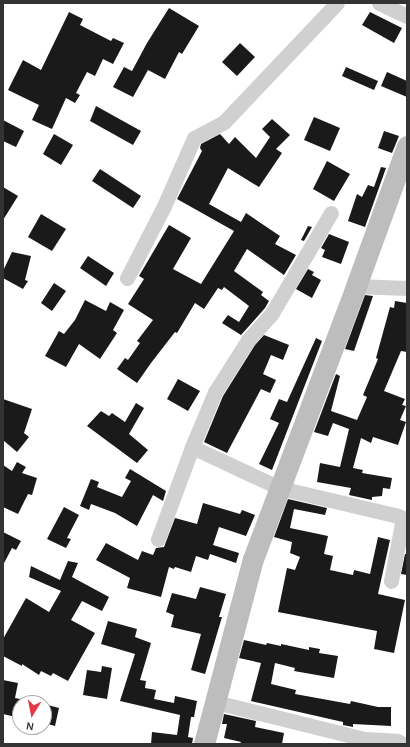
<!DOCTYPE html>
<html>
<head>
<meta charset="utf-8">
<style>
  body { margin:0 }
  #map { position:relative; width:410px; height:747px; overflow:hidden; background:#fff; font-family:Karla,sans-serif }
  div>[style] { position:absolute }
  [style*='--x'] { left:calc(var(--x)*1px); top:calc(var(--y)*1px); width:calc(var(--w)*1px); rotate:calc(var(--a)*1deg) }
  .building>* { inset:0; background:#1a1a1a }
  .minor>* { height:15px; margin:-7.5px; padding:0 7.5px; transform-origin:7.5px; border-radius:7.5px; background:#d0d0d0 }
  .secondary>* { height:21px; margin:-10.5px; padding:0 10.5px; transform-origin:10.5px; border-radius:10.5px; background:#bdbdbd }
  span { translate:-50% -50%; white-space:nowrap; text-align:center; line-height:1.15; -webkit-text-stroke:4px #fff; paint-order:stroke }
  .frame { position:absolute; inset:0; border:4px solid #333; pointer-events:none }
  .north { position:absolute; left:12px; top:695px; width:40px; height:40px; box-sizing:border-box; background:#fff; border:1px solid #adadad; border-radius:50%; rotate:190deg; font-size:11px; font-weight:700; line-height:16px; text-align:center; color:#333 }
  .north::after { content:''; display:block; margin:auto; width:14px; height:18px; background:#e63946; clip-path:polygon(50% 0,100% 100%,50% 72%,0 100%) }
</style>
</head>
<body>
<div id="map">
  <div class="building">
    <i style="clip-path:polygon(169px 8px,199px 26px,182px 54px,179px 52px,165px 79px,148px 70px,133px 97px,113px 87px,124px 67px,132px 71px,147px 43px)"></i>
    <i style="clip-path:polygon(69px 12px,83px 19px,80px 25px,111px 41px,113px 38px,124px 43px,113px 64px,103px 59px,95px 76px,87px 72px,76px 93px,80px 95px,75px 103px,66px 98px,52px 129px,32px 120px,39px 105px,8px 90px,23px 60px,41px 70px)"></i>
    <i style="clip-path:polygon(370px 12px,402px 28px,394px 43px,362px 25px)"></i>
    <i style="clip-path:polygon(240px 43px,255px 57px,237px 76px,222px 62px)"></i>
    <i style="clip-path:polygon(346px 67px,378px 81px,374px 90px,342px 76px)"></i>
    <i style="clip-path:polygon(387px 72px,407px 81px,407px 97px,381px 86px)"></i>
    <i style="clip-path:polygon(96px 106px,141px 131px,133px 145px,90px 121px)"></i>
    <i style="clip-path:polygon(314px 117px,340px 128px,330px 151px,304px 140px)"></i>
    <i style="clip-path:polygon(272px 119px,290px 135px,276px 149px,282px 153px,259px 187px,228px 168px,209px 204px,241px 222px,246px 213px,280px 236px,275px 244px,296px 255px,284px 275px,247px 249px,234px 271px,263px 292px,261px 295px,269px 301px,265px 308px,241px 335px,222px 323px,228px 315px,239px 322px,249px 306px,224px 287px,222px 290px,218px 288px,204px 309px,195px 303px,177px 333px,175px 332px,151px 363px,137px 383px,117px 369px,125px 358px,128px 360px,140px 343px,137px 341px,153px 320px,128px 304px,144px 279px,139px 276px,169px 225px,191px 238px,173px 269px,201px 284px,234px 231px,177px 199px,202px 151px,200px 148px,201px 144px,220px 134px,229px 144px,235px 137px,256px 158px,270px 137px,262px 129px)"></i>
    <i style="clip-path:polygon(3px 120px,24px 131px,16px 147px,3px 141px)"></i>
    <i style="clip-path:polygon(384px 131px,399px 136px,392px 153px,378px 148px)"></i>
    <i style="clip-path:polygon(54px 134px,73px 145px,61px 165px,43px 154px)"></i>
    <i style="clip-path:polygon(327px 161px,350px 174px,334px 201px,313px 189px)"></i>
    <i style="clip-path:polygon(381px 167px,386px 168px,365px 227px,348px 221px,357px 194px,362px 197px,368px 185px,374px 187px)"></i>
    <i style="clip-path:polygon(100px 169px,141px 196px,133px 208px,92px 181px)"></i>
    <i style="clip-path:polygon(3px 187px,18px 196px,3px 220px)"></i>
    <i style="clip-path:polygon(41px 214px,66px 229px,52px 251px,28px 237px)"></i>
    <i style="clip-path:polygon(308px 226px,312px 227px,304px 241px,301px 240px)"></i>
    <i style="clip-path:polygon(329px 234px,349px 242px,341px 264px,322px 257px,325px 250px,321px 248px)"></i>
    <i style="clip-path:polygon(12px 252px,31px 256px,25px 280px,28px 281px,23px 289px,3px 278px,3px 271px)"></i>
    <i style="clip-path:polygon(88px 256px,114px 273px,106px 286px,80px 268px)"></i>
    <i style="clip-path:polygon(308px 269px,314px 272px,312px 275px,321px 280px,312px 298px,296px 289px)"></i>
    <i style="clip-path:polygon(54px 283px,66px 291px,52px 311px,41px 303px)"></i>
    <i style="clip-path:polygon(365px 295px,373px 296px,354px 351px,345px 349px)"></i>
    <i style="clip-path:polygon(85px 300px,106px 311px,110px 302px,124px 310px,113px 330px,117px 333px,100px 359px,79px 344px,66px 367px,45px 356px,59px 331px,64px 334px,75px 320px)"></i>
    <i style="clip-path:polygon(395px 301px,407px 303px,407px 352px,401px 351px,384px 391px,405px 399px,402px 405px,406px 406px,400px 420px,406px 422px,398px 445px,373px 437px,371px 443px,361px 438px,353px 468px,363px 470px,362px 473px,392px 478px,390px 489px,383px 488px,382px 496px,372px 497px,372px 500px,349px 495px,351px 488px,317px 482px,320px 463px,340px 467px,349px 429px,333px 423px,328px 436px,314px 432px,336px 374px,340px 376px,331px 411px,357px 420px,367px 397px,363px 395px,378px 359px,376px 358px,390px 307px,394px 308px)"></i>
    <i style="clip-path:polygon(264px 335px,289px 345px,283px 360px,271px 355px,263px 374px,276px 380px,270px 393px,261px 389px,227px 453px,204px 442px,223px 396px,255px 345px)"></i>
    <i style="clip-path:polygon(316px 338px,322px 341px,272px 470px,259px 464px,279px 423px,270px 419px,279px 399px,287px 402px)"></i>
    <i style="clip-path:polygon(178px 379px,200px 391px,188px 411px,167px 399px)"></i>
    <i style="clip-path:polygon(3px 399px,32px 409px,24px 433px,29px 437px,17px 452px,3px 440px)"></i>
    <i style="clip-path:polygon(136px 403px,144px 408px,129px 434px,148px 450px,137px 463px,87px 426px,101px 411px,109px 416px,112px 413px,125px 422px)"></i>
    <i style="clip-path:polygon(17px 462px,26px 467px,22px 473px,37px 478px,32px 495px,28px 494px,18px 514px,3px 507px,3px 465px,12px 471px)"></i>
    <i style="clip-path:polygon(130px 469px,166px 491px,163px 501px,153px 495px,137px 526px,115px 513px,91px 504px,89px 510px,80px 506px,91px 479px,99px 482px,97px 487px,122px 497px,131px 481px,125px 478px)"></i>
    <i style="clip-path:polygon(288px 499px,327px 508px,325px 515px,294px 509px,290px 528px,328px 536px,324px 554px,333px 556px,330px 570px,353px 575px,354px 570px,370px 574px,378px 537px,390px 540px,378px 594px,405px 600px,394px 653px,374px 649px,377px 631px,278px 612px,287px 568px,295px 570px,300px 557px,290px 553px,292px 542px,274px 537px)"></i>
    <i style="clip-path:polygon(203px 503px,240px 514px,242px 510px,255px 515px,246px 536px,219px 527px,213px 545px,239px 553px,236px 563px,210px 554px,208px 560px,196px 556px,191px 572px,175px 567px,174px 569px,169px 567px,161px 597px,127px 588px,130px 578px,96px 560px,106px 543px,138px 560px,142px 551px,153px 555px,156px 548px,164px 547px,175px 518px,197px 524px)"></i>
    <i style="clip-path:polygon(64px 507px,79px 515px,67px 538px,71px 539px,66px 548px,47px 539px)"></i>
    <i style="clip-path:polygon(3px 532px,21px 541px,16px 550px,12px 548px,3px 565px)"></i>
    <i style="clip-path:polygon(405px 554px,407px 554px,407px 575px,401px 574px)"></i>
    <i style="clip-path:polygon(68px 561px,78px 563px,72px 577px,109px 597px,102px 611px,82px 601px,71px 620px,95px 633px,68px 681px,53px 673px,51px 676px,41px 671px,39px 675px,22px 664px,22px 666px,3px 656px,3px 639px,26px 598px,49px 612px,61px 591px,29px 577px,31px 566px,60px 580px)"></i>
    <i style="clip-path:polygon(200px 587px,226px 594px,219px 617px,222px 617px,205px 674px,191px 670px,201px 634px,171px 627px,174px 615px,166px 612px,172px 593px,196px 599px)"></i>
    <i style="clip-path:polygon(108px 621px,137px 629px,135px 637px,151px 643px,140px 680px,146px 681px,145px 688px,156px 690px,154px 699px,174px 703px,175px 696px,197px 701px,194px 717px,191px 717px,188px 737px,193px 738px,192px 744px,151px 744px,152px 732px,177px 735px,180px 715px,120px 701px,135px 654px,101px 644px)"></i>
    <i style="clip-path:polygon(244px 640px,266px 645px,267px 643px,281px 646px,281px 644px,309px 650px,309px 647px,320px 649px,319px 653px,338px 656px,334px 678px,294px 671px,295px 668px,275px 663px,271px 684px,296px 690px,295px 694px,350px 704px,351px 701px,378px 707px,391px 707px,391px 726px,353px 724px,353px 727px,343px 725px,343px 722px,251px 701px,261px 663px,239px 658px)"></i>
    <i style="clip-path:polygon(102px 666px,112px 668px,107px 699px,83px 695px,87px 670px,101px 672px)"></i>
    <i style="clip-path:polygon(3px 680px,18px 683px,15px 698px,20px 699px,20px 718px,3px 714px)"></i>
    <i style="clip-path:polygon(44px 704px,59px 708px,55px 726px,44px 723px)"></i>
    <i style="clip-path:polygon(224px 714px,256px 721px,255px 727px,284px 733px,282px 744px,240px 744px,241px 742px,224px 738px,227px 724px,222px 724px)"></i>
  </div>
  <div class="minor">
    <i style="--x:379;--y:3;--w:31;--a:25"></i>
    <i style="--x:127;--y:278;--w:81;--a:-62.8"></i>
    <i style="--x:164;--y:206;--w:74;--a:-66.2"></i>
    <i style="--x:194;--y:138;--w:34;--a:-28"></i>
    <i style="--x:224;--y:122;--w:164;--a:-46.5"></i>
    <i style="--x:356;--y:286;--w:51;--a:2.2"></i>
    <i style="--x:192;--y:447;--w:97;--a:25"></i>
    <i style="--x:280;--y:488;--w:121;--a:13.3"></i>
    <i style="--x:398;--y:516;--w:5;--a:22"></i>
    <i style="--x:403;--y:518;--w:64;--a:100.8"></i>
    <i style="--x:158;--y:539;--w:98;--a:-69.7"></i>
    <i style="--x:192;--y:447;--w:60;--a:-67.3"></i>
    <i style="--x:215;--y:392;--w:62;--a:-57.6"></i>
    <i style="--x:248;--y:340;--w:36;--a:-48"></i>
    <i style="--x:272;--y:313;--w:116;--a:-59.5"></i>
    <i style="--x:215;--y:702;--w:154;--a:13.9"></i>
    <i style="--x:364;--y:739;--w:33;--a:3"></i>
    <i style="--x:397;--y:741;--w:7;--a:27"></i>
  </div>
  <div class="secondary">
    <i style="--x:204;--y:744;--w:191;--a:-75.2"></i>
    <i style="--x:253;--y:559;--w:292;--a:-69.3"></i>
    <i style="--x:356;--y:286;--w:149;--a:-70"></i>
  </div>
  <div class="frame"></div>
  <div class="north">N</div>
</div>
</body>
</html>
